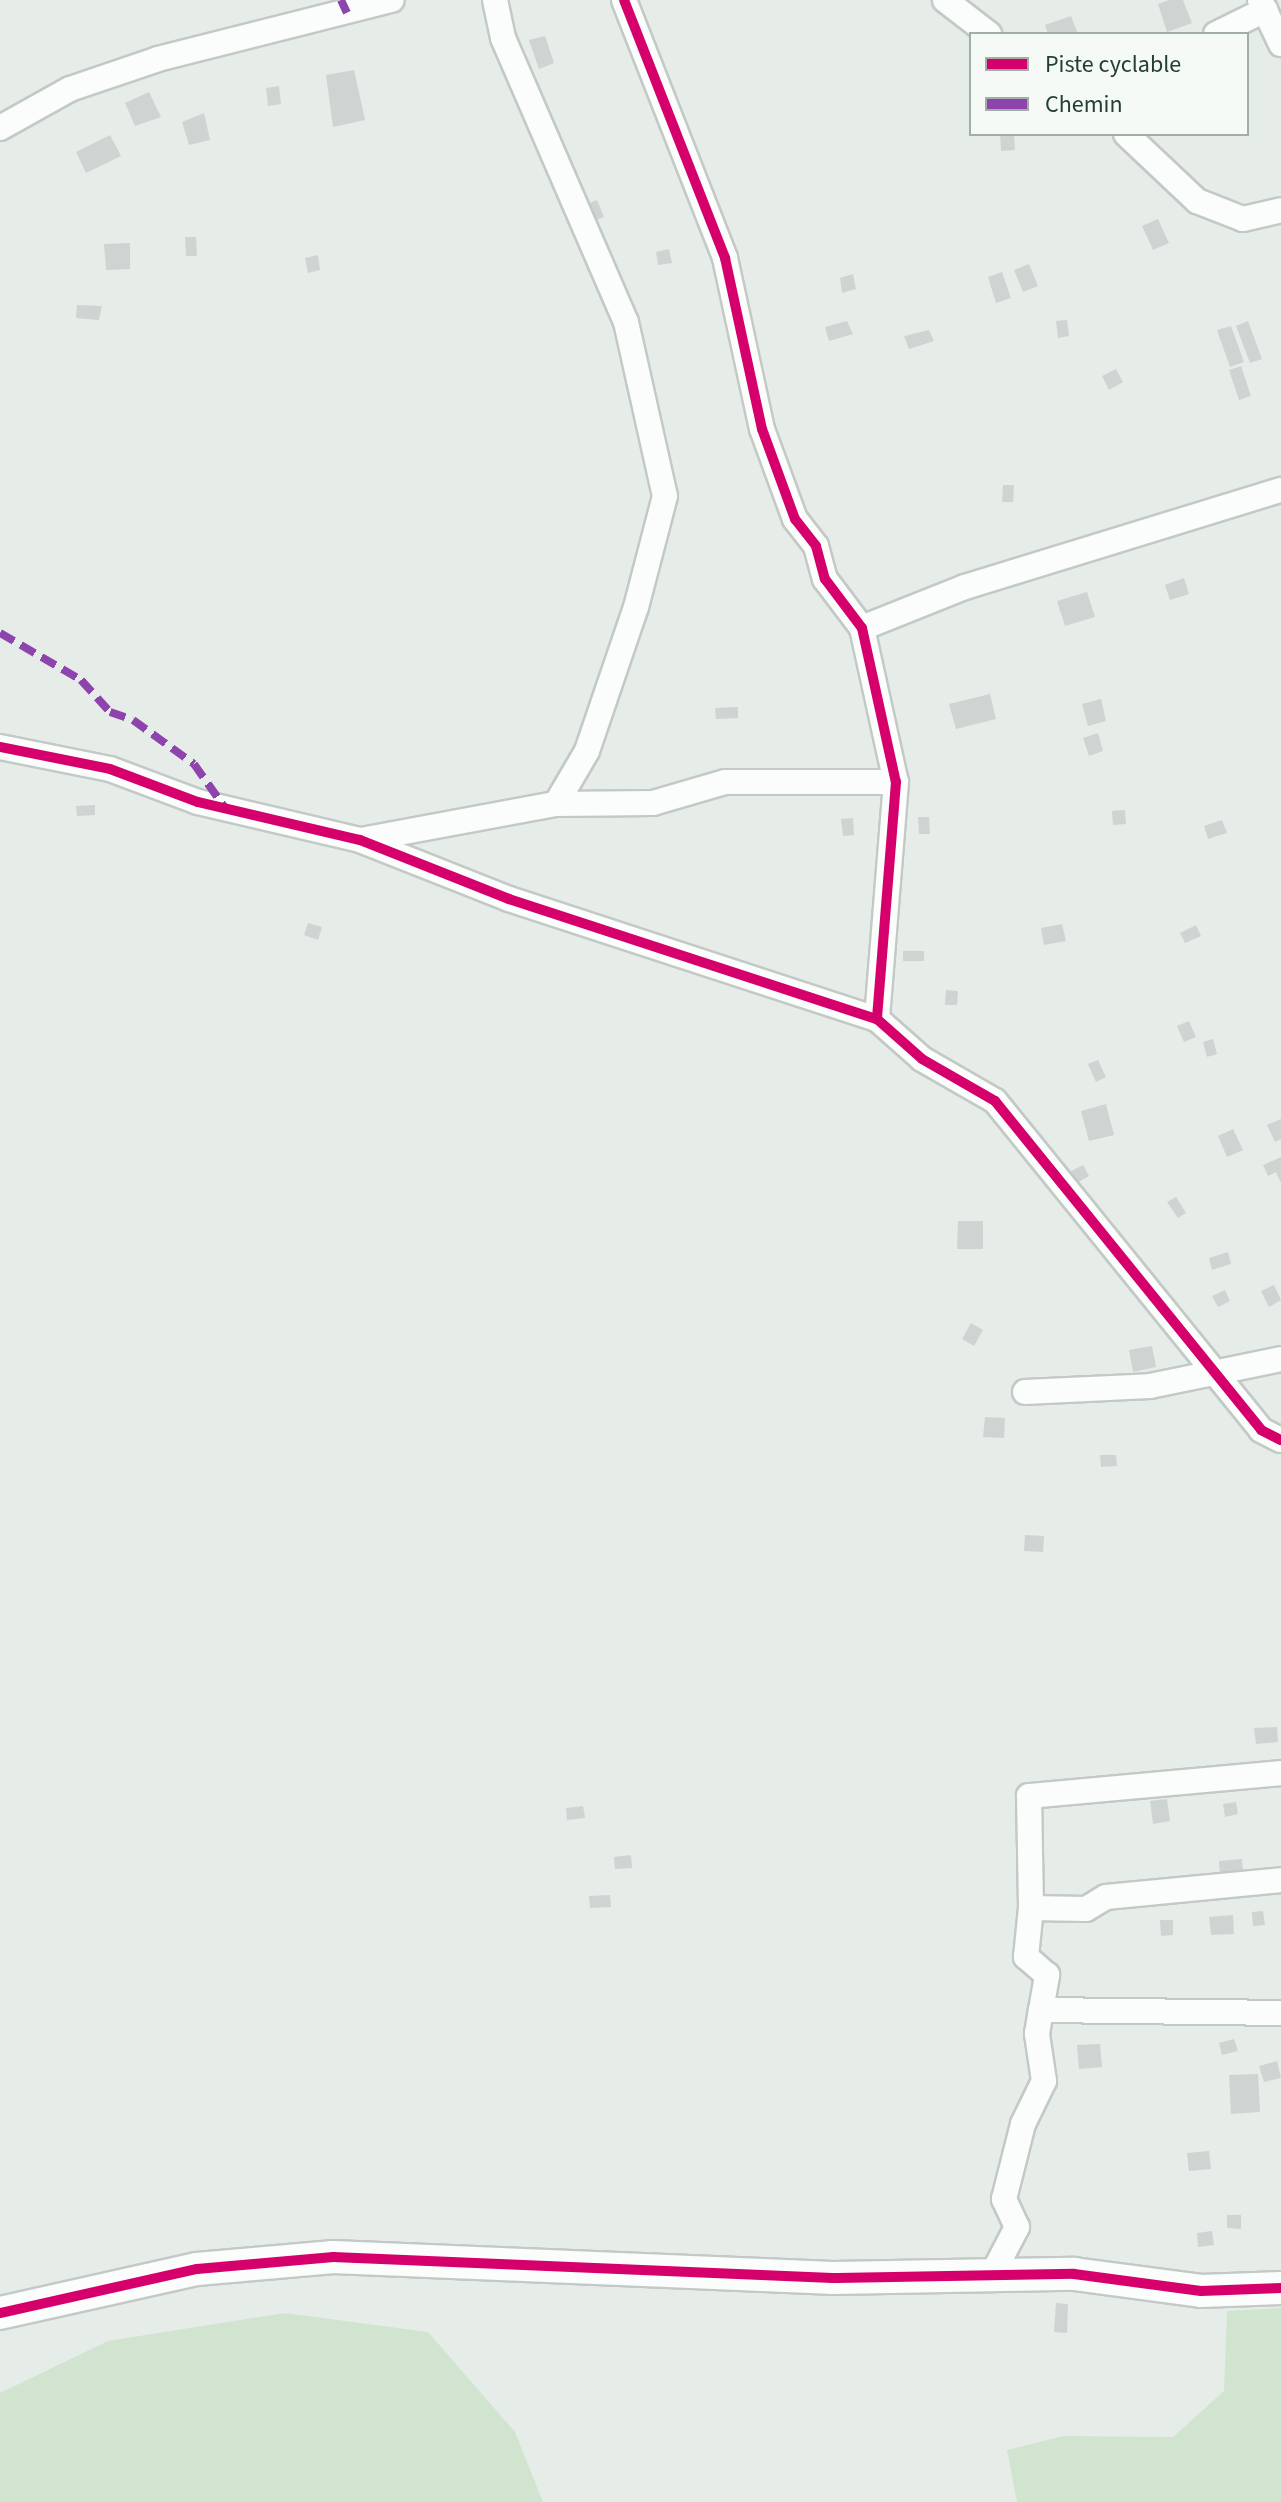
<!DOCTYPE html>
<html>
<head>
<meta charset="utf-8">
<style>
  body { margin:0 }
  #map { position:relative; width:1281px; height:2502px; overflow:hidden; background:#e6ece8; font-family:"Source Sans 3",sans-serif }
  div>[style] { position:absolute }
  [style*='--x'] { left:calc(var(--x)*1px); top:calc(var(--y)*1px); width:calc(var(--w)*1px); rotate:calc(var(--a)*1deg) }
  .green>* { inset:0; background:#d1e4d0 }
  .building>* { inset:0; background:#ced4d1 }
  .roads { filter:drop-shadow(2px 0 #c3c9c5) drop-shadow(-2px 0 #c3c9c5) drop-shadow(0 2px #c3c9c5) drop-shadow(0 -2px #c3c9c5) }
  .street>* { height:24px; margin:-12px; padding:0 12px; transform-origin:12px; border-radius:12px; background:#fbfcfc }
  .secondary>* { height:32px; margin:-16px; padding:0 16px; transform-origin:16px; border-radius:16px; background:#fbfcfc }
  .quiet>* { height:8px; margin-top:-4px; transform-origin:0; background:repeating-linear-gradient(90deg,#8e44ad 0 16px,transparent 0 24px) }
  .cycleway>* { height:10px; margin:-5px; padding:0 5px; transform-origin:5px; border-radius:5px; background:#d6006c }
  span { translate:-50% -50%; white-space:nowrap; text-align:center; line-height:1.15; -webkit-text-stroke:6px #f5faf6; paint-order:stroke }
  .legend { position:absolute; left:969px; top:32px; width:280px; height:104px; box-sizing:border-box; background:#f5faf6; border:2px solid #a1afa6; margin:0; padding:10px 14px; list-style:none; font-size:24px; color:#233f2f }
  .legend li { display:flex; align-items:center; gap:16px; height:40px }
  .legend b { width:40px; border:2px solid #a1afa6 }
</style>
</head>
<body>
<div id="map">
  <div class="green">
    <i style="clip-path:polygon(1281px 2308px,1281px 2502px,1017px 2502px,1007px 2450px,1063px 2436px,1173px 2437px,1224px 2391px,1227px 2311px)"></i>
    <i style="clip-path:polygon(285px 2313px,428px 2332px,515px 2432px,543px 2502px,0 2502px,0 2393px,108px 2341px)"></i>
  </div>
  <div class="building">
    <i style="clip-path:polygon(1169px 0,1183px 0,1192px 23px,1167px 32px,1158px 4px)"></i>
    <i style="clip-path:polygon(1071px 16px,1078px 34px,1048px 34px,1045px 25px)"></i>
    <i style="clip-path:polygon(545px 36px,554px 63px,539px 69px,529px 40px)"></i>
    <i style="clip-path:polygon(354px 70px,365px 120px,333px 127px,326px 75px)"></i>
    <i style="clip-path:polygon(279px 86px,281px 104px,268px 106px,266px 88px)"></i>
    <i style="clip-path:polygon(149px 92px,161px 117px,135px 126px,125px 103px)"></i>
    <i style="clip-path:polygon(204px 113px,210px 140px,189px 145px,182px 122px)"></i>
    <i style="clip-path:polygon(1000px 134px,1014px 134px,1015px 150px,1001px 151px)"></i>
    <i style="clip-path:polygon(110px 135px,121px 156px,86px 173px,76px 152px)"></i>
    <i style="clip-path:polygon(597px 200px,604px 217px,592px 222px,585px 205px)"></i>
    <i style="clip-path:polygon(1158px 219px,1169px 243px,1153px 250px,1142px 226px)"></i>
    <i style="clip-path:polygon(185px 237px,196px 237px,197px 256px,186px 256px)"></i>
    <i style="clip-path:polygon(130px 243px,130px 269px,106px 270px,104px 244px)"></i>
    <i style="clip-path:polygon(669px 249px,672px 263px,658px 265px,656px 252px)"></i>
    <i style="clip-path:polygon(318px 255px,320px 270px,308px 273px,305px 258px)"></i>
    <i style="clip-path:polygon(1029px 264px,1038px 286px,1023px 292px,1014px 270px)"></i>
    <i style="clip-path:polygon(1002px 272px,1011px 298px,996px 303px,988px 277px)"></i>
    <i style="clip-path:polygon(853px 274px,856px 289px,842px 293px,840px 278px)"></i>
    <i style="clip-path:polygon(77px 305px,102px 306px,99px 320px,76px 318px)"></i>
    <i style="clip-path:polygon(1067px 320px,1069px 336px,1058px 338px,1056px 321px)"></i>
    <i style="clip-path:polygon(847px 321px,853px 334px,829px 341px,825px 327px)"></i>
    <i style="clip-path:polygon(1248px 321px,1262px 359px,1250px 363px,1236px 326px)"></i>
    <i style="clip-path:polygon(1231px 326px,1244px 362px,1230px 367px,1217px 330px)"></i>
    <i style="clip-path:polygon(929px 330px,934px 341px,909px 349px,904px 336px)"></i>
    <i style="clip-path:polygon(1241px 366px,1251px 396px,1239px 400px,1229px 370px)"></i>
    <i style="clip-path:polygon(1116px 369px,1123px 382px,1109px 390px,1102px 376px)"></i>
    <i style="clip-path:polygon(1003px 485px,1014px 485px,1013px 502px,1002px 502px)"></i>
    <i style="clip-path:polygon(1184px 578px,1189px 594px,1170px 600px,1165px 585px)"></i>
    <i style="clip-path:polygon(1087px 592px,1095px 617px,1065px 626px,1057px 601px)"></i>
    <i style="clip-path:polygon(990px 694px,996px 719px,956px 729px,949px 704px)"></i>
    <i style="clip-path:polygon(1101px 699px,1106px 721px,1088px 726px,1082px 704px)"></i>
    <i style="clip-path:polygon(738px 707px,738px 718px,716px 719px,715px 708px)"></i>
    <i style="clip-path:polygon(1098px 733px,1103px 751px,1089px 756px,1083px 738px)"></i>
    <i style="clip-path:polygon(95px 805px,95px 815px,77px 816px,76px 806px)"></i>
    <i style="clip-path:polygon(1125px 810px,1126px 824px,1113px 825px,1112px 811px)"></i>
    <i style="clip-path:polygon(918px 817px,929px 817px,930px 834px,919px 834px)"></i>
    <i style="clip-path:polygon(853px 818px,854px 835px,843px 836px,841px 819px)"></i>
    <i style="clip-path:polygon(1222px 820px,1227px 833px,1208px 839px,1204px 826px)"></i>
    <i style="clip-path:polygon(308px 923px,322px 927px,318px 940px,304px 935px)"></i>
    <i style="clip-path:polygon(1062px 924px,1066px 941px,1044px 945px,1041px 928px)"></i>
    <i style="clip-path:polygon(1196px 925px,1201px 936px,1185px 943px,1180px 933px)"></i>
    <i style="clip-path:polygon(903px 951px,924px 951px,924px 961px,903px 961px)"></i>
    <i style="clip-path:polygon(946px 990px,958px 991px,957px 1005px,945px 1005px)"></i>
    <i style="clip-path:polygon(1189px 1021px,1196px 1037px,1184px 1042px,1177px 1026px)"></i>
    <i style="clip-path:polygon(1213px 1039px,1217px 1054px,1207px 1057px,1203px 1042px)"></i>
    <i style="clip-path:polygon(1098px 1060px,1106px 1077px,1096px 1082px,1088px 1064px)"></i>
    <i style="clip-path:polygon(1106px 1104px,1114px 1135px,1089px 1141px,1081px 1111px)"></i>
    <i style="clip-path:polygon(1281px 1119px,1281px 1139px,1275px 1142px,1267px 1125px)"></i>
    <i style="clip-path:polygon(1233px 1129px,1243px 1150px,1227px 1157px,1218px 1136px)"></i>
    <i style="clip-path:polygon(1281px 1157px,1281px 1183px,1276px 1172px,1268px 1176px,1263px 1165px)"></i>
    <i style="clip-path:polygon(1083px 1165px,1089px 1176px,1073px 1185px,1067px 1173px)"></i>
    <i style="clip-path:polygon(1176px 1197px,1186px 1213px,1178px 1218px,1167px 1202px)"></i>
    <i style="clip-path:polygon(958px 1221px,983px 1221px,983px 1249px,957px 1249px)"></i>
    <i style="clip-path:polygon(1228px 1252px,1231px 1264px,1212px 1270px,1209px 1258px)"></i>
    <i style="clip-path:polygon(1274px 1285px,1281px 1300px,1269px 1307px,1261px 1291px)"></i>
    <i style="clip-path:polygon(1225px 1290px,1230px 1301px,1218px 1307px,1212px 1296px)"></i>
    <i style="clip-path:polygon(971px 1323px,983px 1330px,974px 1346px,962px 1339px)"></i>
    <i style="clip-path:polygon(1152px 1346px,1156px 1367px,1133px 1372px,1129px 1350px)"></i>
    <i style="clip-path:polygon(985px 1417px,1005px 1418px,1004px 1438px,983px 1437px)"></i>
    <i style="clip-path:polygon(1100px 1455px,1116px 1455px,1117px 1466px,1101px 1467px)"></i>
    <i style="clip-path:polygon(1025px 1535px,1044px 1536px,1043px 1552px,1024px 1551px)"></i>
    <i style="clip-path:polygon(1277px 1727px,1278px 1742px,1256px 1744px,1254px 1728px)"></i>
    <i style="clip-path:polygon(1167px 1799px,1170px 1821px,1153px 1824px,1150px 1801px)"></i>
    <i style="clip-path:polygon(1236px 1802px,1238px 1814px,1225px 1817px,1223px 1804px)"></i>
    <i style="clip-path:polygon(583px 1806px,585px 1818px,567px 1820px,566px 1808px)"></i>
    <i style="clip-path:polygon(631px 1855px,632px 1868px,615px 1869px,614px 1857px)"></i>
    <i style="clip-path:polygon(1242px 1859px,1243px 1874px,1220px 1876px,1219px 1861px)"></i>
    <i style="clip-path:polygon(610px 1895px,611px 1907px,590px 1908px,589px 1896px)"></i>
    <i style="clip-path:polygon(1263px 1911px,1265px 1925px,1253px 1926px,1252px 1912px)"></i>
    <i style="clip-path:polygon(1233px 1915px,1234px 1934px,1211px 1935px,1209px 1917px)"></i>
    <i style="clip-path:polygon(1160px 1920px,1173px 1920px,1173px 1935px,1161px 1936px)"></i>
    <i style="clip-path:polygon(1234px 2039px,1238px 2051px,1222px 2055px,1219px 2043px)"></i>
    <i style="clip-path:polygon(1100px 2044px,1102px 2067px,1079px 2069px,1077px 2045px)"></i>
    <i style="clip-path:polygon(1277px 2061px,1281px 2078px,1264px 2082px,1259px 2066px)"></i>
    <i style="clip-path:polygon(1258px 2074px,1260px 2112px,1231px 2114px,1229px 2075px)"></i>
    <i style="clip-path:polygon(1209px 2151px,1211px 2169px,1189px 2171px,1187px 2153px)"></i>
    <i style="clip-path:polygon(1227px 2215px,1241px 2215px,1241px 2229px,1227px 2228px)"></i>
    <i style="clip-path:polygon(1212px 2231px,1214px 2245px,1198px 2247px,1197px 2233px)"></i>
    <i style="clip-path:polygon(1056px 2303px,1068px 2304px,1067px 2333px,1054px 2332px)"></i>
  </div>
  <div class="roads">
    <div class="street">
      <i style="--x:495;--y:0;--w:39;--a:78"></i>
      <i style="--x:503;--y:38;--w:309;--a:66.6"></i>
      <i style="--x:626;--y:322;--w:178;--a:77.4"></i>
      <i style="--x:665;--y:496;--w:115;--a:104.6"></i>
      <i style="--x:636;--y:607;--w:152;--a:108.8"></i>
      <i style="--x:587;--y:751;--w:61;--a:120.3"></i>
      <i style="--x:624;--y:0;--w:277;--a:68.6"></i>
      <i style="--x:725;--y:258;--w:175;--a:77.8"></i>
      <i style="--x:762;--y:429;--w:96;--a:69.9"></i>
      <i style="--x:795;--y:519;--w:34;--a:52"></i>
      <i style="--x:816;--y:546;--w:34;--a:75"></i>
      <i style="--x:825;--y:579;--w:61;--a:52.9"></i>
      <i style="--x:862;--y:628;--w:158;--a:77.6"></i>
      <i style="--x:896;--y:782;--w:238;--a:94.6"></i>
      <i style="--x:945;--y:0;--w:56;--a:37.7"></i>
      <i style="--x:1260;--y:0;--w:49;--a:64.5"></i>
      <i style="--x:1216;--y:34;--w:55;--a:-26.1"></i>
      <i style="--x:0;--y:128;--w:80;--a:-29.1"></i>
      <i style="--x:70;--y:89;--w:93;--a:-18.8"></i>
      <i style="--x:158;--y:59;--w:241;--a:-14.2"></i>
      <i style="--x:1126;--y:134;--w:98;--a:43.3"></i>
      <i style="--x:1197;--y:201;--w:49;--a:21.4"></i>
      <i style="--x:1243;--y:219;--w:39;--a:-13"></i>
      <i style="--x:862;--y:628;--w:111;--a:-21.7"></i>
      <i style="--x:965;--y:587;--w:331;--a:-17.1"></i>
      <i style="--x:0;--y:747;--w:112;--a:11.3"></i>
      <i style="--x:110;--y:769;--w:94;--a:20.6"></i>
      <i style="--x:198;--y:802;--w:166;--a:13.2"></i>
      <i style="--x:360;--y:840;--w:160;--a:21.6"></i>
      <i style="--x:509;--y:899;--w:387;--a:18.1"></i>
      <i style="--x:877;--y:1019;--w:60;--a:41.6"></i>
      <i style="--x:922;--y:1059;--w:84;--a:29.9"></i>
      <i style="--x:995;--y:1101;--w:423;--a:51"></i>
      <i style="--x:1261;--y:1430;--w:22;--a:27"></i>
      <i style="--x:361;--y:840;--w:198;--a:-10.5"></i>
      <i style="--x:556;--y:804;--w:97;--a:-0.6"></i>
      <i style="--x:653;--y:803;--w:75;--a:-16.3"></i>
      <i style="--x:725;--y:782;--w:171;--a:0"></i>
      <i style="--x:1025;--y:1392;--w:125;--a:-2.7"></i>
      <i style="--x:1150;--y:1386;--w:134;--a:-11.6"></i>
      <i style="--x:1031;--y:1908;--w:55;--a:1"></i>
      <i style="--x:1086;--y:1909;--w:23;--a:-31"></i>
      <i style="--x:1106;--y:1897;--w:176;--a:-5.5"></i>
      <i style="--x:1041;--y:2010;--w:36;--a:-80"></i>
      <i style="--x:1047;--y:1975;--w:28;--a:-139"></i>
      <i style="--x:1026;--y:1957;--w:49;--a:-84.2"></i>
      <i style="--x:1031;--y:1908;--w:112;--a:-91"></i>
      <i style="--x:1029;--y:1796;--w:253;--a:-5.2"></i>
      <i style="--x:993;--y:2273;--w:52;--a:-62.4"></i>
      <i style="--x:1017;--y:2227;--w:31;--a:-115"></i>
      <i style="--x:1004;--y:2199;--w:77;--a:-75.8"></i>
      <i style="--x:1023;--y:2124;--w:48;--a:-64"></i>
      <i style="--x:1044;--y:2081;--w:48;--a:-98.5"></i>
      <i style="--x:1037;--y:2034;--w:24;--a:-81"></i>
      <i style="--x:1041;--y:2010;--w:240;--a:0.7"></i>
    </div>
    <div class="secondary">
      <i style="--x:0;--y:2313;--w:202;--a:-12.6"></i>
      <i style="--x:197;--y:2269;--w:137;--a:-5"></i>
      <i style="--x:333;--y:2257;--w:500;--a:2.41"></i>
      <i style="--x:833;--y:2278;--w:241;--a:-1"></i>
      <i style="--x:1074;--y:2274;--w:128;--a:7.6"></i>
      <i style="--x:1201;--y:2291;--w:80;--a:-2.1"></i>
    </div>
  </div>
  <div class="quiet">
    <i style="--x:341;--y:0;--w:14;--a:65"></i>
    <i style="--x:0;--y:633;--w:94;--a:30.1"></i>
    <i style="--x:81;--y:680;--w:43;--a:47.8"></i>
    <i style="--x:110;--y:712;--w:24;--a:19"></i>
    <i style="--x:133;--y:720;--w:75;--a:35.8"></i>
    <i style="--x:194;--y:764;--w:54;--a:54.8"></i>
  </div>
  <div class="cycleway">
    <i style="--x:624;--y:0;--w:277;--a:68.6"></i>
    <i style="--x:725;--y:258;--w:175;--a:77.8"></i>
    <i style="--x:762;--y:429;--w:96;--a:69.9"></i>
    <i style="--x:795;--y:519;--w:34;--a:52"></i>
    <i style="--x:816;--y:546;--w:34;--a:75"></i>
    <i style="--x:825;--y:579;--w:61;--a:52.9"></i>
    <i style="--x:862;--y:628;--w:158;--a:77.6"></i>
    <i style="--x:896;--y:782;--w:238;--a:94.6"></i>
    <i style="--x:0;--y:747;--w:112;--a:11.3"></i>
    <i style="--x:110;--y:769;--w:94;--a:20.6"></i>
    <i style="--x:198;--y:802;--w:166;--a:13.2"></i>
    <i style="--x:360;--y:840;--w:160;--a:21.6"></i>
    <i style="--x:509;--y:899;--w:387;--a:18.1"></i>
    <i style="--x:877;--y:1019;--w:60;--a:41.6"></i>
    <i style="--x:922;--y:1059;--w:84;--a:29.9"></i>
    <i style="--x:995;--y:1101;--w:423;--a:51"></i>
    <i style="--x:1261;--y:1430;--w:22;--a:27"></i>
    <i style="--x:0;--y:2313;--w:202;--a:-12.6"></i>
    <i style="--x:197;--y:2269;--w:137;--a:-5"></i>
    <i style="--x:333;--y:2257;--w:500;--a:2.41"></i>
    <i style="--x:833;--y:2278;--w:241;--a:-1"></i>
    <i style="--x:1074;--y:2274;--w:128;--a:7.6"></i>
    <i style="--x:1201;--y:2291;--w:80;--a:-2.1"></i>
  </div>
  <ul class="legend">
  <li><b style="height:10px;background:#d6006c"></b>Piste cyclable</li>
  <li><b style="height:10px;background:#8e44ad"></b>Chemin</li>
  </ul>
</div>
</body>
</html>
